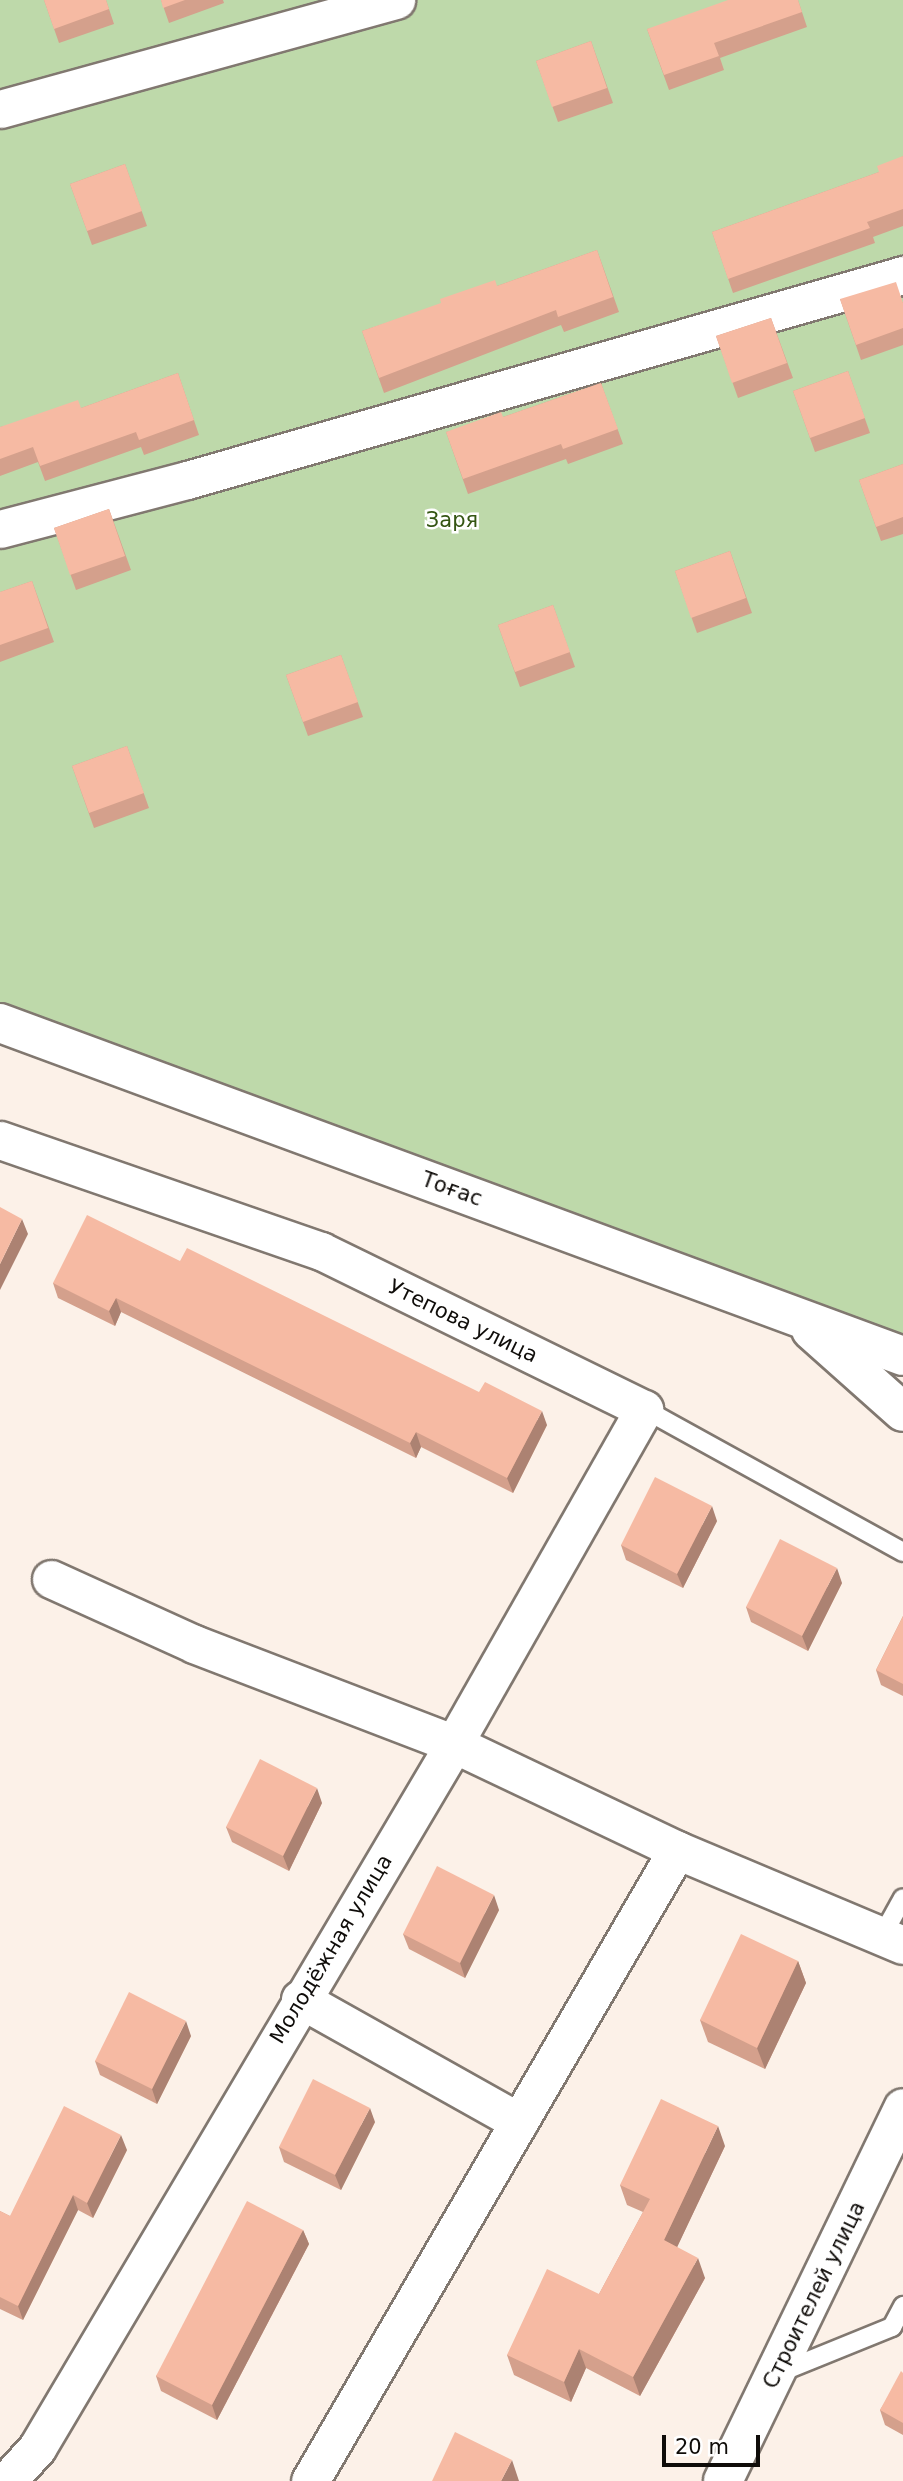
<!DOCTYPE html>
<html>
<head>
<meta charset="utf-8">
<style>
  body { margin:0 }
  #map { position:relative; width:903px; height:2481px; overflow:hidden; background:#fcf1e8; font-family:"DejaVu Sans",sans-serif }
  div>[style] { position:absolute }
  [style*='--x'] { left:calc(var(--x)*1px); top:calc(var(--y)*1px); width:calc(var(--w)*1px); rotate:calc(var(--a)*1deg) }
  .green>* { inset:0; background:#bed9aa }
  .roads { filter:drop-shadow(2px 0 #817870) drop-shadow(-2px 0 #817870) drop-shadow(0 2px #817870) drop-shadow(0 -2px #817870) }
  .service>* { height:18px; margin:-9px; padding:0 9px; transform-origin:9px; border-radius:9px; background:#fff }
  .minor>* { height:37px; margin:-18.5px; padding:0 18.5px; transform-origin:18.5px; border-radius:18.5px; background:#fff }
  .trunk>* { height:38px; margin:-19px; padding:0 19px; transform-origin:19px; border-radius:19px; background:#fff }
  .wall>* { inset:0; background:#d4a08c }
  .shaded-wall>* { inset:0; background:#ac8272 }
  .building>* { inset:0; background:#f6baa3 }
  span { translate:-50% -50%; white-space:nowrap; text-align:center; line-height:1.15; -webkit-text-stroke:5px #fff; paint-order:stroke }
  .park-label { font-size:21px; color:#345513 }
  .street-label { font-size:21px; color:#0f0c09 }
  .scale { position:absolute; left:662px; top:2435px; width:98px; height:32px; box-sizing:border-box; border:4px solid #0f0c09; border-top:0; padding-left:9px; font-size:21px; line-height:24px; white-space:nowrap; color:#0f0c09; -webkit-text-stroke:5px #fff; paint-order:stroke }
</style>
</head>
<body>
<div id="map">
  <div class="green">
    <i style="clip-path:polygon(0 0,903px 0,903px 1357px,0 1040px)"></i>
  </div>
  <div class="roads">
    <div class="service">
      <i style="--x:644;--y:1409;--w:296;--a:28.9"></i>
      <i style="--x:882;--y:1936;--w:43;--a:-61.1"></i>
      <i style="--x:781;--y:2372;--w:120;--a:-22.1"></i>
      <i style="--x:892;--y:2327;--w:24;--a:-62"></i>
    </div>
    <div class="minor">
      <i style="--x:0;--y:109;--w:411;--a:-15.4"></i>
      <i style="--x:0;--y:529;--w:193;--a:-14.7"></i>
      <i style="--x:187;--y:480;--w:745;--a:-15.98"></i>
      <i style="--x:0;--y:1140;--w:340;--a:19.1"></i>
      <i style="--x:321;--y:1251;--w:360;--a:26.1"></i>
      <i style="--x:644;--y:1409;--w:385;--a:119.6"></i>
      <i style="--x:454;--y:1744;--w:818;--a:120.64"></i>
      <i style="--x:37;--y:2448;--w:45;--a:132.3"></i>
      <i style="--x:51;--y:1579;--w:157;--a:24.4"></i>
      <i style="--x:194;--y:1644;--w:279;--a:21"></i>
      <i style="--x:454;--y:1744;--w:247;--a:25.4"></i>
      <i style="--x:677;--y:1850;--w:245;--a:22.8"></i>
      <i style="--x:300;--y:1999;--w:251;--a:29.3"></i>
      <i style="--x:310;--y:2481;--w:730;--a:-59.82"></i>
    </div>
    <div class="trunk">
      <i style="--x:0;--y:1023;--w:962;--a:20.24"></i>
      <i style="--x:811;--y:1330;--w:123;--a:41.7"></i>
      <i style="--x:723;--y:2481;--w:414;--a:-64.2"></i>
    </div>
  </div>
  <div class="wall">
    <i style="clip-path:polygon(44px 0,106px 0,114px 24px,59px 43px)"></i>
    <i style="clip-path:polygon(161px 0,223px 0,224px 3px,169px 23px)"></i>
    <i style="clip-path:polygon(798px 0,807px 27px,720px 58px,724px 70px,669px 90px,647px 29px)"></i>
    <i style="clip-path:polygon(591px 41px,613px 103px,558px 122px,536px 61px)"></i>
    <i style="clip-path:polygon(903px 156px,903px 226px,873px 237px,875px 243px,733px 293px,712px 232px,879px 172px)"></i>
    <i style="clip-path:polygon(125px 164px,147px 226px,92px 245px,70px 184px)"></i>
    <i style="clip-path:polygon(597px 250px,619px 312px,564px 332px,561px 325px,384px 393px,362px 331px,497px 286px)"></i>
    <i style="clip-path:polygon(840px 299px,903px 302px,903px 345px,861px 360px)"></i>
    <i style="clip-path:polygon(771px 318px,793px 378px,738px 398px,716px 336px)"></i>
    <i style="clip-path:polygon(848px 371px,870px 433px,815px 452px,793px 391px)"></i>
    <i style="clip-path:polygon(178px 373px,199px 435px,144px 455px,141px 447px,45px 481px,38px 462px,0 476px,0 427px,81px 408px)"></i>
    <i style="clip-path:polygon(601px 383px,623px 444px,568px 464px,566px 459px,468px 494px,446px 432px,503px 417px)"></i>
    <i style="clip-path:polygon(903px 464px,903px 534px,881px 541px,859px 480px)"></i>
    <i style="clip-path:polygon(109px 509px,131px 570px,76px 590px,54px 528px)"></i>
    <i style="clip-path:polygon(730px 551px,752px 613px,697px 633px,675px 571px)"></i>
    <i style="clip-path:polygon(32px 581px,54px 642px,0 662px,0 592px)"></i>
    <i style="clip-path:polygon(553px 605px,575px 667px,520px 687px,498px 625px)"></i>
    <i style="clip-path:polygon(341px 655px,363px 717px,308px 736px,286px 675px)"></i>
    <i style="clip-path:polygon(127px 746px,149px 808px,94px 828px,72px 766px)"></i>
    <i style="clip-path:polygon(180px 1261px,547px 1425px,513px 1493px,421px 1447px,416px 1458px,121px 1312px,115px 1326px,58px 1298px,53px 1283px)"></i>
    <i style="clip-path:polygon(717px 1521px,683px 1588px,626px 1560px,621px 1545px)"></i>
    <i style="clip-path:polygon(842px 1583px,808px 1651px,751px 1622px,746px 1607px)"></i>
    <i style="clip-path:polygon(903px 1616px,903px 1696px,881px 1685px,876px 1670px)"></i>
    <i style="clip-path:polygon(322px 1803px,289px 1871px,232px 1842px,226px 1827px)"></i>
    <i style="clip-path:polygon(499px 1910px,465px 1978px,409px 1949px,403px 1934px)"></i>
    <i style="clip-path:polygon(798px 1961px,806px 1983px,765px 2069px,708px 2042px,700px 2020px)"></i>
    <i style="clip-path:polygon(191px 2036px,157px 2104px,100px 2075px,95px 2061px)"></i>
    <i style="clip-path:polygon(375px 2122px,341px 2190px,284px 2162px,279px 2147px)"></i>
    <i style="clip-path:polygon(725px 2146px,677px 2247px,705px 2278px,640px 2396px,586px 2368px,571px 2402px,514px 2375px,507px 2355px,599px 2294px,643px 2212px,627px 2205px,620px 2185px)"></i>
    <i style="clip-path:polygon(127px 2150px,93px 2218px,78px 2210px,23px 2320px,0 2309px,0 2211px,10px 2216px)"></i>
    <i style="clip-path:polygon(303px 2230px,309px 2244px,217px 2420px,161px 2391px,156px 2376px)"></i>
    <i style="clip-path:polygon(903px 2373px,903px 2435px,885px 2425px,880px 2410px)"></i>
  </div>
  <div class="shaded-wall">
    <i style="clip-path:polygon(22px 1219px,28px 1234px,0 1290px,0 1264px)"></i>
    <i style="clip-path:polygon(116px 1298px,121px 1312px,115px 1326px,109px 1311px)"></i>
    <i style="clip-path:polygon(542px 1411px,547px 1425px,513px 1493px,507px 1478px)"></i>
    <i style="clip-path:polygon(416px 1432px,421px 1447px,416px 1458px,410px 1443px)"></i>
    <i style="clip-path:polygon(712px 1506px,717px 1521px,683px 1588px,677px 1574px)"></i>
    <i style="clip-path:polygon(837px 1568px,842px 1583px,808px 1651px,802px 1636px)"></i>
    <i style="clip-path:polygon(317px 1788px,322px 1803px,289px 1871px,283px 1856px)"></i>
    <i style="clip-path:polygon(494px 1895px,499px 1910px,465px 1978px,460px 1963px)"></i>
    <i style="clip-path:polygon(798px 1961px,806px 1983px,765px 2069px,757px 2048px)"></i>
    <i style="clip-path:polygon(186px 2021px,191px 2036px,157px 2104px,152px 2089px)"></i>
    <i style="clip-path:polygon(370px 2108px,375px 2122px,341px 2190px,335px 2175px)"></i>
    <i style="clip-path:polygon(718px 2126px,725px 2146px,671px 2260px,664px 2240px)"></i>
    <i style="clip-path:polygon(121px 2135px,127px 2150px,93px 2218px,87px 2203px)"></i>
    <i style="clip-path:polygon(73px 2195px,78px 2210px,23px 2320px,18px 2306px)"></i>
    <i style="clip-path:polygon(303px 2230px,309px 2244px,217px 2420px,212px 2405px)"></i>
    <i style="clip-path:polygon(698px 2258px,705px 2278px,640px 2396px,633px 2377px)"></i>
    <i style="clip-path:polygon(579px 2349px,586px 2368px,571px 2402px,564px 2382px)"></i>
    <i style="clip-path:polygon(512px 2460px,519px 2481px,501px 2481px)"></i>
  </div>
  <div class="building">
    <i style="clip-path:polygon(44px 0,106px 0,109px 9px,54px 29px)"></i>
    <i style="clip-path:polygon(161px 0,185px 0,163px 8px)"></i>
    <i style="clip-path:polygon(728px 0,798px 0,802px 12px,714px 43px,719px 56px,664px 75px,647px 29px)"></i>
    <i style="clip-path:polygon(591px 41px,607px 88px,552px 107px,536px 61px)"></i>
    <i style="clip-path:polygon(903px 156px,903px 209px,867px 222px,870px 228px,728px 279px,712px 232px,879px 172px,877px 166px)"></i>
    <i style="clip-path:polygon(125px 164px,142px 211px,87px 231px,70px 184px)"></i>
    <i style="clip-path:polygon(597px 250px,613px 297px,558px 317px,556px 310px,379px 378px,362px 331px,441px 303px,440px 299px,495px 280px,497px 286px)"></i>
    <i style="clip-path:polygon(896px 282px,903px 303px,903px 328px,856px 345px,840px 299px)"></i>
    <i style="clip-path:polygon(771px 318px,787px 363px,732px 383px,716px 336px)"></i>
    <i style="clip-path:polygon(848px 371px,865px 418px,810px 438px,793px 391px)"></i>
    <i style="clip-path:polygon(178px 373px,194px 420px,139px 440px,136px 432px,40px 466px,33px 447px,0 459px,0 427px,78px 400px,81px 408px)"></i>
    <i style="clip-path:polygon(601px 383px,618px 429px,563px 449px,561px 444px,463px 479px,446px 432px,501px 412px,503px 417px)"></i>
    <i style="clip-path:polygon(903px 464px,903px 517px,876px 527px,859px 480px)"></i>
    <i style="clip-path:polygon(109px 509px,125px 556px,70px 575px,54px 528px)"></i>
    <i style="clip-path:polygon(730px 551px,746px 598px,691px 618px,675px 571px)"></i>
    <i style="clip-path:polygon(32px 581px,48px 628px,0 645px,0 592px)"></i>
    <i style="clip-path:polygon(553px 605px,570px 652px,515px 672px,498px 625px)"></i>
    <i style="clip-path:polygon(341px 655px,358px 702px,303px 722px,286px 675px)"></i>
    <i style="clip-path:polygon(127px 746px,144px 793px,89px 813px,72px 766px)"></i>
    <i style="clip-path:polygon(0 1207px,22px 1219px,0 1264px)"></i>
    <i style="clip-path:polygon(87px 1215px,180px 1261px,187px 1248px,479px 1392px,485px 1382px,542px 1411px,507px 1478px,416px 1432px,410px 1443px,116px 1298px,109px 1311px,53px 1283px)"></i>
    <i style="clip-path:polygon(655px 1477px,712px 1506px,677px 1574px,621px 1545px)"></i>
    <i style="clip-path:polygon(780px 1539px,837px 1568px,802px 1636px,746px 1607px)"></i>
    <i style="clip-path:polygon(903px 1616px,903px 1684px,876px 1670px)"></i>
    <i style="clip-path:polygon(260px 1759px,317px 1788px,283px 1856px,226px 1827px)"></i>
    <i style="clip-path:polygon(437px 1866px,494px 1895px,460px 1963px,403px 1934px)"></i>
    <i style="clip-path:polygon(741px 1934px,798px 1961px,757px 2048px,700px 2020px)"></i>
    <i style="clip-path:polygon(129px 1992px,186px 2021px,152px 2089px,95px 2061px)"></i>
    <i style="clip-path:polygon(313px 2079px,370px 2108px,335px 2175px,279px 2147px)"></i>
    <i style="clip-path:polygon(661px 2099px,718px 2126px,664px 2240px,698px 2258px,633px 2377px,579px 2349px,564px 2382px,507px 2355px,547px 2269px,599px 2294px,650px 2199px,620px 2185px)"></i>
    <i style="clip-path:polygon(64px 2106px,121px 2135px,87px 2203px,73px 2195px,18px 2306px,0 2297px,0 2211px,10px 2216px)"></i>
    <i style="clip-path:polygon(247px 2201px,303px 2230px,212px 2405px,156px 2376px)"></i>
    <i style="clip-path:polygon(901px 2371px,903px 2373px,903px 2423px,880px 2410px)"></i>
    <i style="clip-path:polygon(455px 2432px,512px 2460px,501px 2481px,432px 2481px)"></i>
  </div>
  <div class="park-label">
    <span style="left:452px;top:520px">Заря</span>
  </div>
  <div class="street-label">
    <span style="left:452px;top:1189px;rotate:20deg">Тоғас</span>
    <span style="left:463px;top:1321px;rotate:26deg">Утепова улица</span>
    <span style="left:331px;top:1949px;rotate:-59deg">Молодёжная улица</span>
    <span style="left:814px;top:2295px;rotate:-64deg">Строителей улица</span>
  </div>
  <div class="scale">20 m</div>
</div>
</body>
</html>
